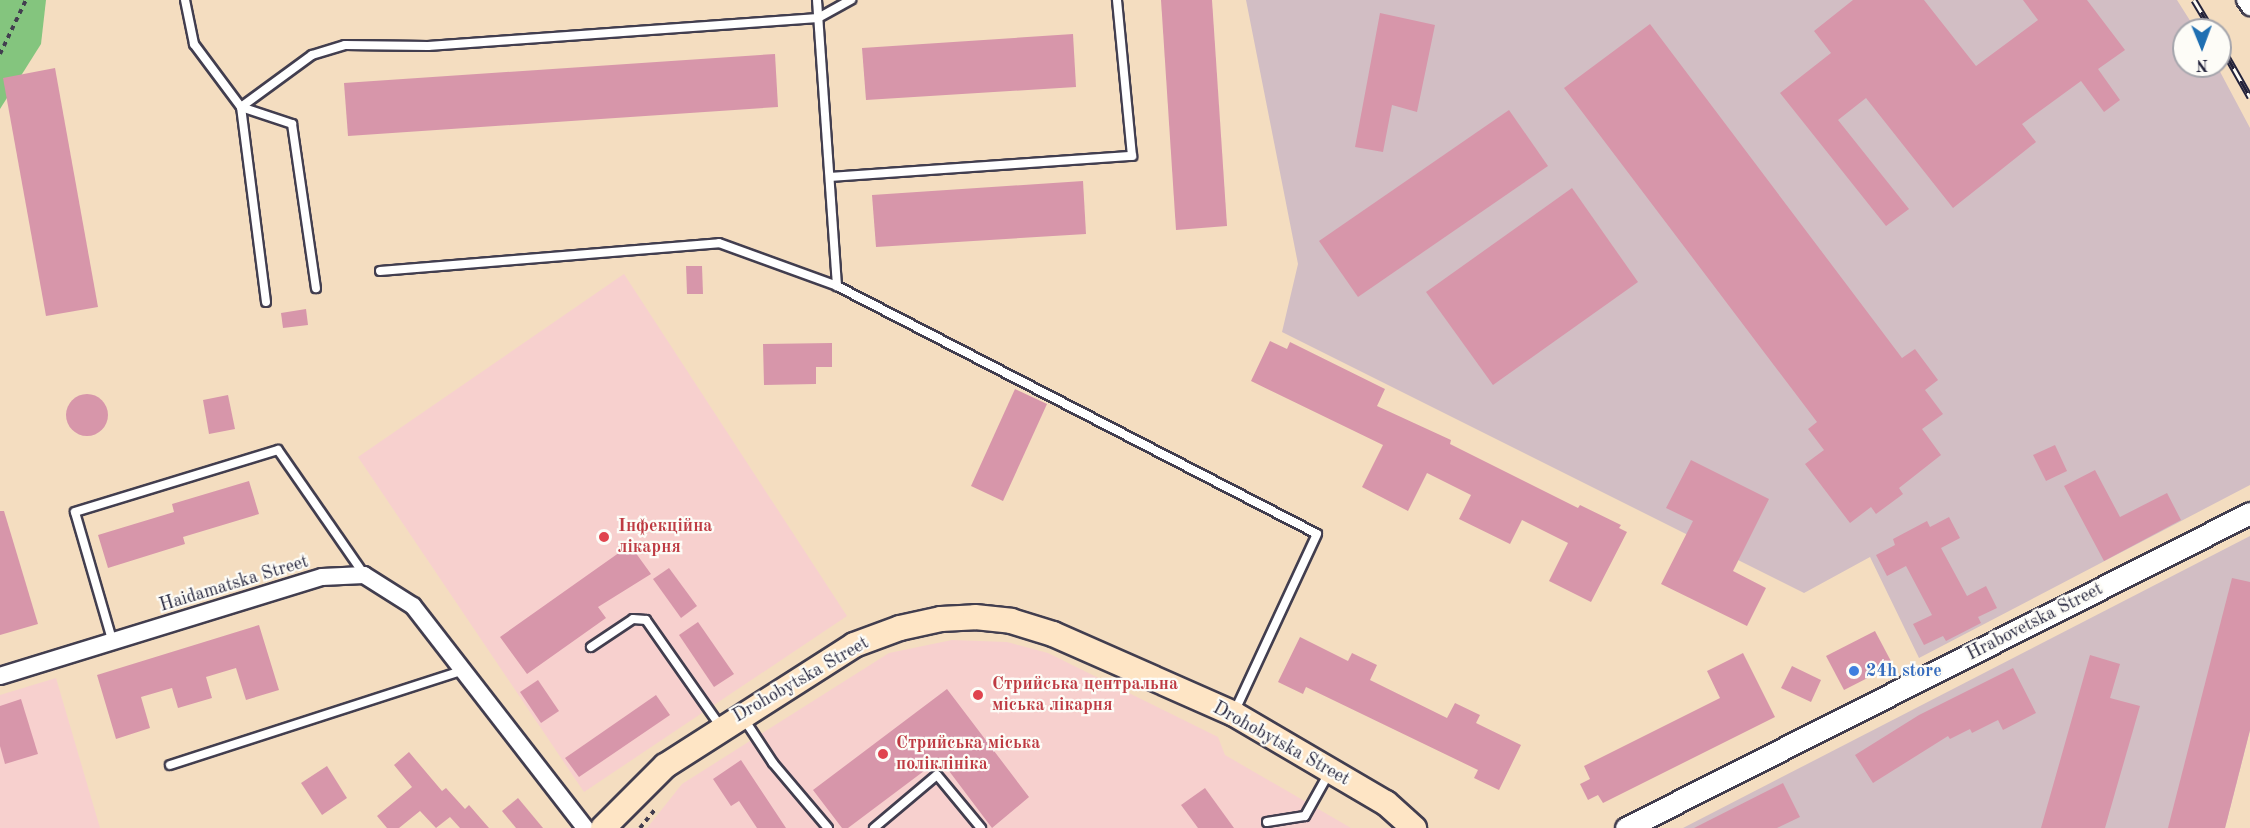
<!DOCTYPE html>
<html>
<head>
<meta charset="utf-8">
<style>
  body { margin:0 }
  #map { position:relative; width:2250px; height:828px; overflow:hidden; background:#f4ddc0; font-family:"Old Standard TT",serif }
  div>[style] { position:absolute }
  [style*='--x'] { left:calc(var(--x)*1px); top:calc(var(--y)*1px); width:calc(var(--w)*1px); rotate:calc(var(--a)*1deg) }
  .built>* { inset:0; background:#f7d0ce }
  .industrial>* { inset:0; background:#d2bec4 }
  .green>* { inset:0; background:#84c57e }
  .building>* { inset:0; background:#d796aa }
  .round { border-radius:50% }
  .path>* { height:4px; margin-top:-2px; transform-origin:0; background:repeating-linear-gradient(90deg,#423e4f 0 4.5px,transparent 0 9px) }
  .roads { filter:drop-shadow(2px 0 #423e4f) drop-shadow(-2px 0 #423e4f) drop-shadow(0 2px #423e4f) drop-shadow(0 -2px #423e4f) }
  .service>* { height:8px; margin:-4px; padding:0 4px; transform-origin:4px; border-radius:4px; background:#fff }
  .minor>* { height:16px; margin:-8px; padding:0 8px; transform-origin:8px; border-radius:8px; background:#fff }
  .tertiary>* { height:21px; margin:-10.5px; padding:0 10.5px; transform-origin:10.5px; border-radius:10.5px; background:#fff }
  .secondary>* { height:24px; margin:-12px; padding:0 12px; transform-origin:12px; border-radius:12px; background:#fee5c5 }
  .rail>* { height:7px; margin-top:-3.5px; transform-origin:0; background:repeating-linear-gradient(90deg,#fdfcf7 0 14px,#22223b 0 28px); box-sizing:border-box; border-block:2px solid #22223b }
  .dots>* { width:16px; height:16px; translate:-50% -50%; box-sizing:border-box; border:3px solid #fdfcf7; border-radius:50% }
  span { translate:-50% -50%; white-space:nowrap; text-align:center; line-height:1.15; -webkit-text-stroke:4.5px #fdfcf7; paint-order:stroke }
  .health-label { font-size:18px; color:#be3a42; font-weight:700 }
  .left { translate:0 -50%; text-align:left }
  .street-label { font-size:18px; color:#22223b }
  .shop-label { font-size:18px; color:#366cbe; font-weight:700 }
  .north { position:absolute; left:2172px; top:18px; width:60px; height:60px; box-sizing:border-box; background:#fdfcf7; border:2px solid #a5a5ac; border-radius:50%; rotate:179deg; font-size:16px; font-weight:700; line-height:24px; text-align:center; color:#22223b }
  .north::after { content:''; display:block; margin:auto; width:21px; height:27px; background:#1f6fb2; clip-path:polygon(50% 0,100% 100%,50% 72%,0 100%) }
</style>
</head>
<body>
<div id="map">
  <div class="built">
    <i style="clip-path:polygon(624px 274px,847px 616px,584px 792px,358px 457px)"></i>
    <i style="clip-path:polygon(952px 640px,1007px 642px,1048px 653px,1218px 737px,1225px 755px,1351px 828px,647px 828px,682px 784px,889px 653px)"></i>
    <i style="clip-path:polygon(56px 678px,100px 828px,0 828px,0 695px)"></i>
  </div>
  <div class="industrial">
    <i style="clip-path:polygon(1246px 0,2177px 0,2196px 30px,2184px 30px,2184px 66px,2217px 66px,2250px 128px,2250px 485px,1919px 658px,1870px 557px,1804px 593px,1282px 332px,1298px 264px)"></i>
    <i style="clip-path:polygon(2250px 536px,2250px 730px,2225px 828px,1683px 828px)"></i>
  </div>
  <div class="green">
    <i style="clip-path:polygon(0 0,46px 0,41px 44px,0 109px)"></i>
  </div>
  <div class="building">
    <i style="clip-path:polygon(1161px 0,1212px 0,1227px 226px,1176px 230px)"></i>
    <i style="clip-path:polygon(1853px 0,1924px 0,1976px 66px,2038px 20px,2023px 0,2087px 0,2125px 50px,2098px 69px,2120px 100px,2104px 112px,2081px 81px,2022px 124px,2036px 142px,1953px 208px,1866px 98px,1838px 120px,1909px 209px,1886px 226px,1780px 93px,1831px 53px,1814px 31px)"></i>
    <i style="clip-path:polygon(1380px 13px,1435px 25px,1417px 112px,1392px 105px,1383px 152px,1355px 147px)"></i>
    <i style="clip-path:polygon(1650px 24px,1902px 358px,1915px 349px,1938px 380px,1925px 390px,1943px 414px,1922px 429px,1941px 455px,1899px 488px,1903px 494px,1876px 514px,1871px 507px,1850px 523px,1805px 464px,1824px 450px,1808px 429px,1817px 422px,1564px 88px)"></i>
    <i style="clip-path:polygon(1073px 34px,1076px 87px,866px 100px,862px 48px)"></i>
    <i style="clip-path:polygon(775px 54px,778px 107px,348px 136px,344px 83px)"></i>
    <i style="clip-path:polygon(55px 68px,98px 307px,46px 316px,3px 78px)"></i>
    <i style="clip-path:polygon(1509px 110px,1548px 166px,1358px 297px,1319px 241px)"></i>
    <i style="clip-path:polygon(1083px 181px,1086px 234px,876px 247px,872px 195px)"></i>
    <i style="clip-path:polygon(1572px 188px,1638px 282px,1493px 385px,1426px 292px)"></i>
    <i style="clip-path:polygon(686px 266px,702px 266px,703px 294px,687px 294px)"></i>
    <i style="clip-path:polygon(306px 309px,308px 325px,283px 328px,281px 313px)"></i>
    <i style="clip-path:polygon(1270px 341px,1287px 349px,1290px 342px,1385px 389px,1377px 406px,1451px 440px,1450px 444px,1578px 508px,1580px 505px,1621px 525px,1619px 528px,1627px 532px,1591px 602px,1549px 581px,1568px 543px,1522px 520px,1510px 544px,1459px 519px,1471px 495px,1427px 473px,1408px 511px,1362px 487px,1383px 445px,1251px 381px)"></i>
    <i style="clip-path:polygon(832px 343px,832px 367px,816px 367px,816px 384px,764px 385px,763px 344px)"></i>
    <i style="clip-path:polygon(1015px 389px,1047px 404px,1003px 501px,971px 486px)"></i>
    <i class="round" style="left:66px;top:394px;width:42px;height:42px"></i>
    <i style="clip-path:polygon(228px 395px,235px 429px,209px 434px,203px 400px)"></i>
    <i style="clip-path:polygon(2055px 445px,2067px 471px,2046px 481px,2033px 455px)"></i>
    <i style="clip-path:polygon(1691px 460px,1769px 499px,1733px 571px,1766px 588px,1747px 626px,1661px 584px,1693px 521px,1666px 508px)"></i>
    <i style="clip-path:polygon(2095px 470px,2120px 517px,2167px 493px,2181px 520px,2104px 561px,2064px 486px)"></i>
    <i style="clip-path:polygon(249px 481px,259px 514px,183px 537px,185px 544px,108px 568px,98px 535px,174px 512px,172px 504px)"></i>
    <i style="clip-path:polygon(0 511px,4px 511px,38px 624px,0 635px)"></i>
    <i style="clip-path:polygon(1949px 517px,1960px 538px,1941px 548px,1967px 596px,1986px 586px,1997px 608px,1978px 617px,1981px 623px,1946px 641px,1943px 636px,1924px 645px,1913px 624px,1932px 615px,1906px 566px,1887px 576px,1876px 555px,1895px 545px,1893px 539px,1927px 521px,1930px 527px)"></i>
    <i style="clip-path:polygon(630px 545px,651px 574px,598px 607px,606px 618px,527px 674px,500px 637px)"></i>
    <i style="clip-path:polygon(669px 568px,697px 606px,681px 618px,653px 579px)"></i>
    <i style="clip-path:polygon(2232px 578px,2250px 582px,2250px 730px,2225px 828px,2168px 828px)"></i>
    <i style="clip-path:polygon(698px 622px,734px 674px,714px 687px,679px 635px)"></i>
    <i style="clip-path:polygon(259px 625px,279px 690px,246px 700px,236px 668px,206px 677px,212px 698px,178px 708px,172px 688px,141px 697px,150px 728px,116px 739px,97px 675px)"></i>
    <i style="clip-path:polygon(1875px 631px,1893px 665px,1844px 690px,1826px 656px)"></i>
    <i style="clip-path:polygon(1300px 637px,1348px 661px,1352px 653px,1377px 665px,1370px 680px,1447px 718px,1455px 703px,1480px 715px,1476px 723px,1521px 745px,1499px 790px,1474px 778px,1478px 770px,1306px 687px,1303px 694px,1278px 682px)"></i>
    <i style="clip-path:polygon(1743px 653px,1775px 717px,1603px 803px,1598px 795px,1588px 800px,1580px 784px,1590px 779px,1584px 766px,1720px 698px,1707px 671px)"></i>
    <i style="clip-path:polygon(2090px 655px,2120px 664px,2110px 698px,2140px 706px,2105px 828px,2041px 828px)"></i>
    <i style="clip-path:polygon(1792px 666px,1821px 680px,1811px 702px,1781px 688px)"></i>
    <i style="clip-path:polygon(2013px 668px,2036px 713px,2003px 730px,1998px 720px,1972px 733px,1970px 729px,1950px 739px,1948px 736px,1873px 783px,1855px 755px,1919px 715px)"></i>
    <i style="clip-path:polygon(538px 680px,559px 711px,541px 723px,520px 692px)"></i>
    <i style="clip-path:polygon(947px 689px,1029px 797px,992px 828px,940px 759px,848px 828px,842px 828px,813px 790px)"></i>
    <i style="clip-path:polygon(656px 695px,670px 715px,579px 777px,565px 758px)"></i>
    <i style="clip-path:polygon(21px 699px,38px 754px,5px 764px,0 746px,0 706px)"></i>
    <i style="clip-path:polygon(409px 752px,442px 791px,446px 788px,465px 809px,469px 805px,489px 828px,460px 828px,450px 817px,436px 828px,420px 811px,399px 828px,387px 828px,377px 816px,412px 787px,394px 765px)"></i>
    <i style="clip-path:polygon(741px 760px,786px 828px,757px 828px,739px 801px,731px 806px,713px 779px)"></i>
    <i style="clip-path:polygon(327px 766px,347px 798px,322px 815px,301px 783px)"></i>
    <i style="clip-path:polygon(1783px 783px,1800px 817px,1777px 828px,1694px 828px)"></i>
    <i style="clip-path:polygon(1205px 788px,1234px 828px,1198px 828px,1181px 805px)"></i>
    <i style="clip-path:polygon(518px 798px,543px 828px,516px 828px,502px 811px)"></i>
  </div>
  <div class="path">
    <i style="--x:0;--y:54;--w:60;--a:-64.3"></i>
    <i style="--x:640;--y:828;--w:26;--a:-51"></i>
  </div>
  <div class="roads">
    <div class="service">
      <i style="--x:185;--y:0;--w:45;--a:78.4"></i>
      <i style="--x:194;--y:44;--w:79;--a:53.3"></i>
      <i style="--x:241;--y:107;--w:54;--a:18.4"></i>
      <i style="--x:292;--y:124;--w:166;--a:81.7"></i>
      <i style="--x:817;--y:0;--w:287;--a:86"></i>
      <i style="--x:830;--y:177;--w:303;--a:-4"></i>
      <i style="--x:1132;--y:156;--w:157;--a:-95.5"></i>
      <i style="--x:380;--y:271;--w:340;--a:-4.7"></i>
      <i style="--x:719;--y:243;--w:126;--a:20"></i>
      <i style="--x:837;--y:286;--w:540;--a:27.32"></i>
      <i style="--x:1317;--y:534;--w:197;--a:114.9"></i>
      <i style="--x:266;--y:302;--w:197;--a:-97.3"></i>
      <i style="--x:241;--y:107;--w:88;--a:-36.2"></i>
      <i style="--x:312;--y:55;--w:34;--a:-17"></i>
      <i style="--x:345;--y:45;--w:83;--a:0.7"></i>
      <i style="--x:428;--y:46;--w:391;--a:-4.1"></i>
      <i style="--x:818;--y:18;--w:38;--a:-29"></i>
      <i style="--x:113;--y:643;--w:136;--a:-106.2"></i>
      <i style="--x:75;--y:512;--w:212;--a:-17"></i>
      <i style="--x:278;--y:450;--w:151;--a:55.3"></i>
      <i style="--x:591;--y:647;--w:50;--a:-33.7"></i>
      <i style="--x:633;--y:619;--w:13;--a:4"></i>
      <i style="--x:646;--y:620;--w:131;--a:55"></i>
      <i style="--x:744;--y:719;--w:53;--a:56.6"></i>
      <i style="--x:773;--y:763;--w:85;--a:49.8"></i>
      <i style="--x:170;--y:765;--w:310;--a:-17.9"></i>
      <i style="--x:1267;--y:822;--w:38;--a:-9"></i>
      <i style="--x:1305;--y:816;--w:51;--a:-60.9"></i>
      <i style="--x:874;--y:828;--w:82;--a:-40.1"></i>
      <i style="--x:937;--y:775;--w:69;--a:50.3"></i>
    </div>
    <div class="minor">
      <i style="--x:2245;--y:0;--w:9;--a:54"></i>
      <i style="--x:0;--y:676;--w:337;--a:-17.1"></i>
      <i style="--x:322;--y:577;--w:42;--a:-2.7"></i>
      <i style="--x:364;--y:575;--w:58;--a:32.3"></i>
      <i style="--x:413;--y:606;--w:281;--a:52.2"></i>
    </div>
    <div class="tertiary">
      <i style="--x:1626;--y:828;--w:699;--a:-26.78"></i>
    </div>
    <div class="secondary">
      <i style="--x:603;--y:828;--w:88;--a:-45"></i>
      <i style="--x:665;--y:766;--w:224;--a:-32.6"></i>
      <i style="--x:854;--y:645;--w:49;--a:-20.3"></i>
      <i style="--x:900;--y:628;--w:42;--a:-12.4"></i>
      <i style="--x:941;--y:619;--w:34;--a:-3"></i>
      <i style="--x:975;--y:617;--w:36;--a:6"></i>
      <i style="--x:1011;--y:621;--w:44;--a:17.2"></i>
      <i style="--x:1053;--y:634;--w:198;--a:23.8"></i>
      <i style="--x:1234;--y:714;--w:176;--a:30.4"></i>
      <i style="--x:1386;--y:803;--w:38;--a:42"></i>
    </div>
  </div>
  <div class="rail">
    <i style="--x:2194;--y:0;--w:35;--a:59"></i>
    <i style="--x:2220;--y:44;--w:61;--a:60.5"></i>
  </div>
  <div class="dots">
    <i style="left:604px;top:537px;background:#e0444e"></i>
    <i style="left:1854px;top:671px;background:#3f7fe0"></i>
    <i style="left:978px;top:695px;background:#e0444e"></i>
    <i style="left:883px;top:754px;background:#e0444e"></i>
  </div>
  <div class="health-label">
    <span class="left" style="left:618px;top:537px">Інфекційна<br>лікарня</span>
    <span class="left" style="left:992px;top:695px">Стрийська центральна<br>міська лікарня</span>
    <span class="left" style="left:896px;top:754px">Стрийська міська<br>поліклініка</span>
  </div>
  <div class="street-label">
    <span style="left:234px;top:584px;rotate:-17deg">Haidamatska Street</span>
    <span style="left:2035px;top:622px;rotate:-27deg">Hrabovetska Street</span>
    <span style="left:801px;top:680px;rotate:-30deg">Drohobytska Street</span>
    <span style="left:1281px;top:744px;rotate:29deg">Drohobytska Street</span>
  </div>
  <div class="shop-label">
    <span class="left" style="left:1866px;top:671px">24h store</span>
  </div>
  <div class="north">N</div>
</div>
</body>
</html>
